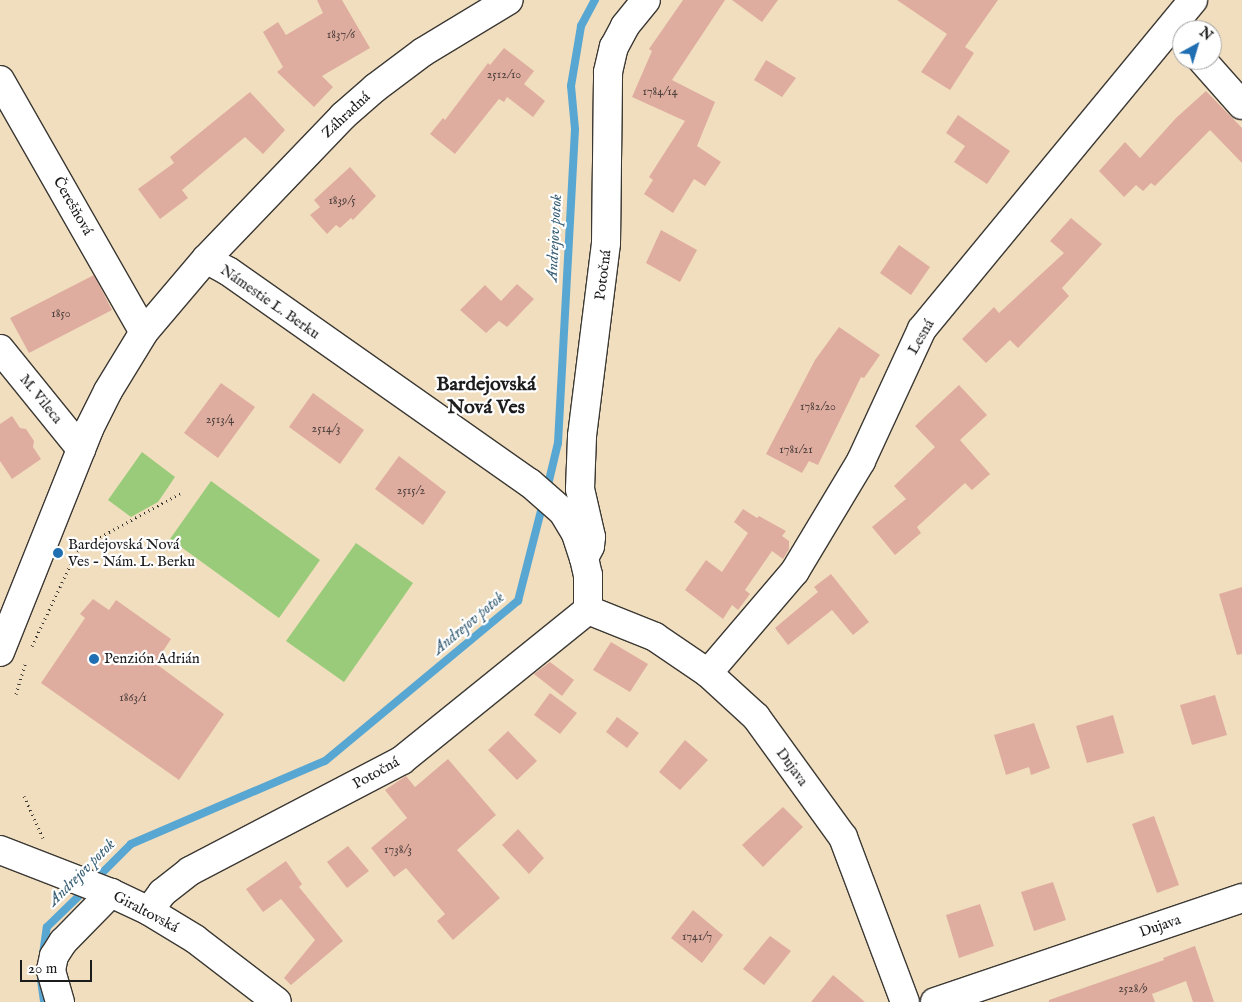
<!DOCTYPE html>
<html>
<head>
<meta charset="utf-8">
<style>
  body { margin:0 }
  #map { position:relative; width:1242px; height:1002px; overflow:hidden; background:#f1debe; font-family:"IM FELL English",serif }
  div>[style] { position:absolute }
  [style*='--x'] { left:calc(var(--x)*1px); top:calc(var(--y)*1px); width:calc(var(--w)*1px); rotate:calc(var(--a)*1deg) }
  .green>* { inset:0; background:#9acb7a }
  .stream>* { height:8px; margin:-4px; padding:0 4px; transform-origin:4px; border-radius:4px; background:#58a6d2 }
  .building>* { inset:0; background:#dfad9f }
  .path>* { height:3px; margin-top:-1.5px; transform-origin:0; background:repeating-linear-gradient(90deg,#3c3934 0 1px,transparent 0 5px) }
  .roads { filter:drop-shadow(1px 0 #3c3934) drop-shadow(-1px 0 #3c3934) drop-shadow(0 1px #3c3934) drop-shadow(0 -1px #3c3934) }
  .minor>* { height:28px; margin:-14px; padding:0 14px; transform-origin:14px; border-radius:14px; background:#fff }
  .dots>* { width:14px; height:14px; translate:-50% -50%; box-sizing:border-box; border:2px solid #fff; border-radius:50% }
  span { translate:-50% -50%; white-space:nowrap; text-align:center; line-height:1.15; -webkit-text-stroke:4.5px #fff; paint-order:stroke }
  .number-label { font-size:12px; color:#4d403d }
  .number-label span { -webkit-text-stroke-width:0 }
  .street-label { font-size:15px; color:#1c1c1c }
  .poi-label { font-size:15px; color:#1c1c1c }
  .left { translate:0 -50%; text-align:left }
  .water-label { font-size:16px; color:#3a6177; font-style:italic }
  .district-label { font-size:20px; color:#1c1c1c; font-weight:700 }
  .north { position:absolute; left:1172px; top:20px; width:50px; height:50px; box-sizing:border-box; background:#fff; border:1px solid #a4a4a4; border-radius:50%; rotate:39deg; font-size:14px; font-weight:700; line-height:20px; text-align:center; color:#1c1c1c }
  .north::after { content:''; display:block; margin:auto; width:18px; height:22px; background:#1f6fb2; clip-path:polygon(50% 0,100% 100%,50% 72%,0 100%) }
  .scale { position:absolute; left:20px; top:960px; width:72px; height:22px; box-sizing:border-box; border:2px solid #1c1c1c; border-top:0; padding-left:6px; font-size:15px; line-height:18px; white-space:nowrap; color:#1c1c1c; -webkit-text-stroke:4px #fff; paint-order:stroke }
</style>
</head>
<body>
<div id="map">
  <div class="green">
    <i style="clip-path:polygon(142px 452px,175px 477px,158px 502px,131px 517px,108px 500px)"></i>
    <i style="clip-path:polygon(211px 481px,320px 560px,279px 618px,170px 539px)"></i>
    <i style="clip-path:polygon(356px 543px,413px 583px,344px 682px,286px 641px)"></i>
  </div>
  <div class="stream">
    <i style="--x:547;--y:489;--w:47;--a:-76.6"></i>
    <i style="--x:558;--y:443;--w:314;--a:-86.9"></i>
    <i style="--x:575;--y:129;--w:43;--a:-95.3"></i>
    <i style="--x:571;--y:86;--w:61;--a:-80.5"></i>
    <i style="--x:581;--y:26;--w:30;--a:-62"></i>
    <i style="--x:94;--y:881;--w:52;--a:-45"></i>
    <i style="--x:131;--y:844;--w:211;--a:-23.2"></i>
    <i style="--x:325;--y:761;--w:251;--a:-39.7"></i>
    <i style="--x:518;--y:601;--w:101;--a:-75.7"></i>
    <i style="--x:43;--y:954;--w:27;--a:-82"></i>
    <i style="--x:47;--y:927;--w:54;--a:-44.3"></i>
    <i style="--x:41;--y:980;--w:22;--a:82"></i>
  </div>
  <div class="building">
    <i style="clip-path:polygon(317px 0,342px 0,370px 48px,322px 76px,333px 87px,314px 107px,277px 72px,283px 67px,263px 32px,278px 22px,286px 35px,323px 13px)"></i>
    <i style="clip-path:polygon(683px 0,725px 0,672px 80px,715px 102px,697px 146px,721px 162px,705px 186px,694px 179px,673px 213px,644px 194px,653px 180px,649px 177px,685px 121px,632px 97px,652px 51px,649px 49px)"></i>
    <i style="clip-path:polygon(732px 0,778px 0,762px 22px)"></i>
    <i style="clip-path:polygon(897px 0,998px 0,965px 47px,974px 53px,950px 90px,921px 72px,947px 34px)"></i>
    <i style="clip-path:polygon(504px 48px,534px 71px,524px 84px,545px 101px,533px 117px,507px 97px,504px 102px,499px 99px,455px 154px,430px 134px,443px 118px,445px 120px,488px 63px,490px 65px)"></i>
    <i style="clip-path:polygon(766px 60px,796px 78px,782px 97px,754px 80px)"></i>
    <i style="clip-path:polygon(1206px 91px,1242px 128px,1242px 163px,1210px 130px,1155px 186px,1151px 183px,1143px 191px,1136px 185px,1124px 197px,1099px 171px,1125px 142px,1140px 158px,1176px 118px)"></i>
    <i style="clip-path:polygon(250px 92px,285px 130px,263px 154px,245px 137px,182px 190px,188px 198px,160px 219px,138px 189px,174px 163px,170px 157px)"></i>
    <i style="clip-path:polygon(958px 115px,1010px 151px,987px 184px,954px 162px,965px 146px,946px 133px)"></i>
    <i style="clip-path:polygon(350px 167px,376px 196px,353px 220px,351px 218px,340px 228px,336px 225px,327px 234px,310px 215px,320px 207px,314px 200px)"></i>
    <i style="clip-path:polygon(1071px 218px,1102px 244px,1062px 288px,1069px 296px,1018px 348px,1010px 340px,986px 363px,962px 339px,994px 307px,999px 313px,1064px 253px,1050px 241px)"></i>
    <i style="clip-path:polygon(661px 230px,697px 250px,680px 282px,646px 263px)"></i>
    <i style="clip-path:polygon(899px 245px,930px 267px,911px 295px,880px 273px)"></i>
    <i style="clip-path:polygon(94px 275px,112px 310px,29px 353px,10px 318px)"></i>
    <i style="clip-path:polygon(517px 284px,534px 299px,507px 327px,499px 321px,486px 333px,460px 310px,485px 285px,501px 301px)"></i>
    <i style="clip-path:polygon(839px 327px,880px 355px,864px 378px,861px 377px,818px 465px,809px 461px,802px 473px,766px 454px,815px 360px)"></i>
    <i style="clip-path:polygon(221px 383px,255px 407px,218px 458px,184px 433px)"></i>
    <i style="clip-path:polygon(959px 385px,987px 415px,960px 440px,990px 474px,972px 490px,965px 483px,917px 527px,921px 533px,895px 555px,872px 527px,906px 499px,894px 486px,935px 447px,915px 426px)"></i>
    <i style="clip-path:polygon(313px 393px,364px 430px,340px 464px,289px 427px)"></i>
    <i style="clip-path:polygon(12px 416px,20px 428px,26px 429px,34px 441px,33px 447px,41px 459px,12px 479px,0 461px,0 424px)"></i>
    <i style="clip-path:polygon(399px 456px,446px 492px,423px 525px,375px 489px)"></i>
    <i style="clip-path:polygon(743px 509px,757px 518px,759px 516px,786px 531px,782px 536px,789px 541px,789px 549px,783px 559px,772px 551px,745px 590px,750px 594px,738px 610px,732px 605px,723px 619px,685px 590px,706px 560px,722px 572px,748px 533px,734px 522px)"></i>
    <i style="clip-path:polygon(831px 574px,869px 622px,853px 635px,832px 610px,788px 645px,775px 628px,818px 592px,814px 587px)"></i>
    <i style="clip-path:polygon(1242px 587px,1242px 654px,1237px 655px,1219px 594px)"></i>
    <i style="clip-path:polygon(93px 599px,109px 610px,116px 600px,171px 639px,155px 663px,224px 714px,179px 780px,41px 683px,85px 618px,80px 614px)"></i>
    <i style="clip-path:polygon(611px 642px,648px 664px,630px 692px,593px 670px)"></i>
    <i style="clip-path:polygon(550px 662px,574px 680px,562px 696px,534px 674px)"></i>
    <i style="clip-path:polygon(550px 693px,577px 713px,560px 734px,534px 715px)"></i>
    <i style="clip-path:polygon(1215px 695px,1227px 735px,1192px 745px,1180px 705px)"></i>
    <i style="clip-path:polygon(1113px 715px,1124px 753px,1087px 763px,1076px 726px)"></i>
    <i style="clip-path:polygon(617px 717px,639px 733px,627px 748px,606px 732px)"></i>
    <i style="clip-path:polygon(1034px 723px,1050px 768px,1031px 775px,1029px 767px,1006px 775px,994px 735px)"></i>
    <i style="clip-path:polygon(508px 731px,537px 761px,517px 780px,488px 750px)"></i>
    <i style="clip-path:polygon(685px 740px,708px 760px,680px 790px,659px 772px)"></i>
    <i style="clip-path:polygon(448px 759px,496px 815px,457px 850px,500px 898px,453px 940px,437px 921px,445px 914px,406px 868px,394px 877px,371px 848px,407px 818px,385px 790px,406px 776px,415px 787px)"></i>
    <i style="clip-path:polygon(783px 807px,803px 827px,763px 867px,742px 845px)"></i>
    <i style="clip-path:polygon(1154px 816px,1179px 885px,1157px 893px,1132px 824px)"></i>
    <i style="clip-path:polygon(518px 829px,544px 858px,529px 874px,502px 845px)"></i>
    <i style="clip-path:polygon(348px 846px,369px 871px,347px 888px,327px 862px)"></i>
    <i style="clip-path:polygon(286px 861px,302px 884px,299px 887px,343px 941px,291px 985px,284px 978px,315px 940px,281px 899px,263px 912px,246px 889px)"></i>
    <i style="clip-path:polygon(1053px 882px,1066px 920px,1034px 931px,1021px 892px)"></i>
    <i style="clip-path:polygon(980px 904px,994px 946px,959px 958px,946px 915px)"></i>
    <i style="clip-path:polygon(693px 910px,723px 935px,702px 963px,671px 938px)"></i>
    <i style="clip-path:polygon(770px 936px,791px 951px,764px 985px,743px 969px)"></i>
    <i style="clip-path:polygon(1195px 946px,1214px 1002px,1193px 1002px,1186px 981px,1152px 994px,1155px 1002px,1049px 1002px,1049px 1000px,1164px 960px,1163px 958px)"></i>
    <i style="clip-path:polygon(833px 975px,865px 1002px,811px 1002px)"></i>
  </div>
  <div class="path">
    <i style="--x:32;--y:646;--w:105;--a:-64.7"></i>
    <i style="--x:77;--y:551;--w:12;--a:-35"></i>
    <i style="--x:87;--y:544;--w:107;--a:-28.5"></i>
    <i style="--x:16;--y:694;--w:34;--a:-73"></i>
    <i style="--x:24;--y:796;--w:46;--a:65.7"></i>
  </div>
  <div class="roads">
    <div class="minor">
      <i style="--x:1202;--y:60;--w:60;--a:48.4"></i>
      <i style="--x:0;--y:80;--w:290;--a:60.3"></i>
      <i style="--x:206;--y:259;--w:25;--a:29"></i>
      <i style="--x:228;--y:271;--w:369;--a:35.1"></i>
      <i style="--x:530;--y:483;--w:44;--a:41.3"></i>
      <i style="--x:563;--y:512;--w:26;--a:59"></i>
      <i style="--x:576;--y:534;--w:25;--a:72"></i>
      <i style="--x:584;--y:558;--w:17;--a:77"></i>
      <i style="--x:588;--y:575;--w:35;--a:90"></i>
      <i style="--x:0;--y:349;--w:129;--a:51"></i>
      <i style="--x:584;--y:558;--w:13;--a:-63"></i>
      <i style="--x:590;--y:546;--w:9;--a:-84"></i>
      <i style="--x:591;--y:537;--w:49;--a:-102.9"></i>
      <i style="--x:580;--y:489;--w:53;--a:-87.8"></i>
      <i style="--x:582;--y:436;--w:194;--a:-82.9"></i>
      <i style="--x:606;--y:243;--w:171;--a:-89.3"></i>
      <i style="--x:608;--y:72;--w:26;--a:-77"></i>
      <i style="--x:614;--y:47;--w:24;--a:-62"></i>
      <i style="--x:625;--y:26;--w:33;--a:-51"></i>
      <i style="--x:588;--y:610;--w:72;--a:21.9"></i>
      <i style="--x:655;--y:637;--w:64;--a:34.2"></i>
      <i style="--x:708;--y:673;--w:65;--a:42.5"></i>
      <i style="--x:756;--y:717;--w:148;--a:54.1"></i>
      <i style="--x:843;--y:837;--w:176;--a:69.4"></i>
      <i style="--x:0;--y:652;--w:240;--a:-68.2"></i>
      <i style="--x:89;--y:429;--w:42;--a:-63.4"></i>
      <i style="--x:108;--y:391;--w:69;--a:-58.6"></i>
      <i style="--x:144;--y:332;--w:96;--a:-49.7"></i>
      <i style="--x:206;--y:259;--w:198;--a:-46.2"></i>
      <i style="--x:343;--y:116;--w:43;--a:-41.2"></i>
      <i style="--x:375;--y:88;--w:60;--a:-36.9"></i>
      <i style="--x:423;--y:52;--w:100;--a:-31.2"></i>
      <i style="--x:708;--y:673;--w:134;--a:-49.5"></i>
      <i style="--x:795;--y:571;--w:128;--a:-59"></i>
      <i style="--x:861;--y:461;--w:145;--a:-65.2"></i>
      <i style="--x:922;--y:329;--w:426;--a:-50.5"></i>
      <i style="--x:0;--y:850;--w:119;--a:21.2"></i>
      <i style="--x:111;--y:893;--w:42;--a:25.3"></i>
      <i style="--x:149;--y:911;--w:54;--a:31.3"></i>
      <i style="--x:195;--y:939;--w:103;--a:37.5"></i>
      <i style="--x:149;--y:911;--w:22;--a:-54"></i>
      <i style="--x:162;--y:893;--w:36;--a:-38"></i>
      <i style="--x:190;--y:871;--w:239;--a:-27.6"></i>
      <i style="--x:402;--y:760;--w:239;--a:-38.9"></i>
      <i style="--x:60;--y:1002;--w:33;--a:-106"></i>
      <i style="--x:51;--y:970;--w:14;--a:-78"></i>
      <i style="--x:54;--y:956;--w:17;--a:-57"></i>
      <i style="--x:63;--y:942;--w:69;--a:-45.6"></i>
      <i style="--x:935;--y:1002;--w:324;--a:-18.7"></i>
    </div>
  </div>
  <div class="dots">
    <i style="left:58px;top:553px;background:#1f6fb2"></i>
    <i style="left:94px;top:659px;background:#1f6fb2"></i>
  </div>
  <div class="number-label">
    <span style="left:341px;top:35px">1837/6</span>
    <span style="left:504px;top:75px">2512/10</span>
    <span style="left:660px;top:92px">1784/14</span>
    <span style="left:342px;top:201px">1839/5</span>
    <span style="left:61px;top:314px">1850</span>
    <span style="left:818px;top:407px">1782/20</span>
    <span style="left:220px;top:420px">2513/4</span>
    <span style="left:326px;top:429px">2514/3</span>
    <span style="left:796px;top:450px">1781/21</span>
    <span style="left:411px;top:491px">2515/2</span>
    <span style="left:133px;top:698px">1863/1</span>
    <span style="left:398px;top:850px">1738/3</span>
    <span style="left:697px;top:937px">1741/7</span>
    <span style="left:1133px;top:989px">2528/9</span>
  </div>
  <div class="street-label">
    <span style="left:346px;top:115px;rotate:-43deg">Záhradná</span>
    <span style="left:73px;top:206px;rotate:60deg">Čerešňová</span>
    <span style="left:603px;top:275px;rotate:-83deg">Potočná</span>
    <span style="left:270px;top:302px;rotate:35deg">Námestie L. Berku</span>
    <span style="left:921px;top:337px;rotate:-60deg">Lesná</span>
    <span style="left:41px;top:399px;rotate:51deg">M. Vileca</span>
    <span style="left:792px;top:767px;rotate:54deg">Dujava</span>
    <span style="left:376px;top:773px;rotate:-29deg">Potočná</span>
    <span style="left:146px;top:912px;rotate:28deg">Giraltovská</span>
    <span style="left:1160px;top:926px;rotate:-19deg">Dujava</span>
  </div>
  <div class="poi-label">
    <span class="left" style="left:68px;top:553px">Bardejovská Nová<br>Ves - Nám. L. Berku</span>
    <span class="left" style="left:104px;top:659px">Penzión Adrián</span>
  </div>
  <div class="water-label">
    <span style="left:555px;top:238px;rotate:-87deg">Andrejov potok</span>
    <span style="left:469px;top:624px;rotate:-40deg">Andrejov potok</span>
    <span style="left:82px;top:873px;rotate:-45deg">Andrejov potok</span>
  </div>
  <div class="district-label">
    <span style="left:486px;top:396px">Bardejovská<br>Nová Ves</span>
  </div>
  <div class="north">N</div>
  <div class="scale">20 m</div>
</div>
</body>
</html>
